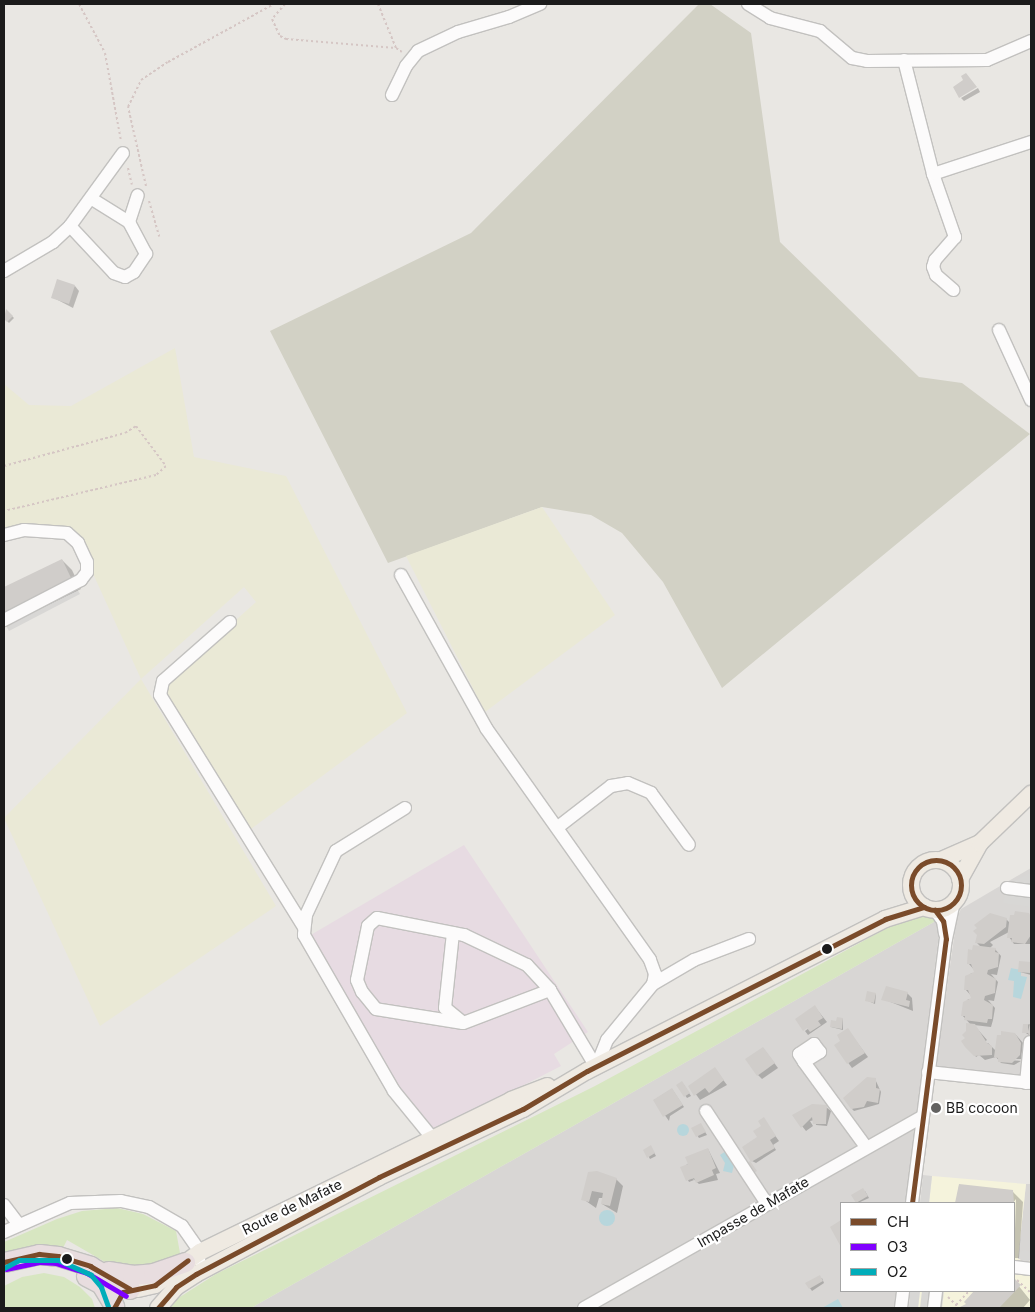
<!DOCTYPE html>
<html>
<head>
<meta charset="utf-8">
<style>
  body { margin:0 }
  #map { position:relative; width:1035px; height:1312px; overflow:hidden; background:#e9e7e3; font-family:Inter,sans-serif }
  div>[style] { position:absolute }
  [style*='--x'] { left:calc(var(--x)*1px); top:calc(var(--y)*1px); width:calc(var(--w)*1px); rotate:calc(var(--a)*1deg) }
  .residential>* { inset:0; background:#d8d6d4 }
  .industrial>* { inset:0; background:#e7dbe2 }
  .education>* { inset:0; background:#f5f3dc }
  .construction>* { inset:0; background:#d2d1c5 }
  .farmland>* { inset:0; background:#eae9d6 }
  .grass>* { inset:0; background:#d7e6c1 }
  .parking>* { inset:0; background:#d8d7d5 }
  .round { border-radius:50% }
  .water>* { inset:0; background:#b7d6dc }
  .shadow>* { inset:0; background:#0003 }
  .building>* { inset:0; background:#d0cdca }
  .path>* { height:2px; margin-top:-1px; transform-origin:0; background:repeating-linear-gradient(90deg,#d5c6c4 0 2.5px,transparent 0 5px) }
  .roads { filter:drop-shadow(1px 0 #c2c1bf) drop-shadow(-1px 0 #c2c1bf) drop-shadow(0 1px #c2c1bf) drop-shadow(0 -1px #c2c1bf) }
  .minor>* { height:12px; margin:-6px; padding:0 6px; transform-origin:6px; border-radius:6px; background:#fcfbfb }
  .major>* { height:16px; margin:-8px; padding:0 8px; transform-origin:8px; border-radius:8px; background:#efeae2 }
  .major>.ring { margin:-8px; padding:0; box-sizing:content-box; background:none; border:16px solid #efeae2; border-radius:50% }
  .highway>* { height:19px; margin:-9.5px; padding:0 9.5px; transform-origin:9.5px; border-radius:9.5px; background:#e8dddf }
  .bus-1>* { height:5px; margin:-2.5px; padding:0 2.5px; transform-origin:2.5px; border-radius:2.5px; background:#7a4b2a }
  .bus-1>.ring { margin:-2.5px; padding:0; box-sizing:content-box; background:none; border:5px solid #7a4b2a; border-radius:50% }
  .bus-2>* { height:5px; margin:-2.5px; padding:0 2.5px; transform-origin:2.5px; border-radius:2.5px; background:#8000ff }
  .bus-3>* { height:5px; margin:-2.5px; padding:0 2.5px; transform-origin:2.5px; border-radius:2.5px; background:#00adba }
  .dots>* { width:14px; height:14px; translate:-50% -50%; box-sizing:border-box; border:2px solid #fff; border-radius:50% }
  span { translate:-50% -50%; white-space:nowrap; text-align:center; line-height:1.15; -webkit-text-stroke:4.5px #fff; paint-order:stroke }
  .poi-label { font-size:14px; color:#1b1b1b }
  .left { translate:0 -50%; text-align:left }
  .street-label { font-size:14px; color:#1b1b1b }
  .frame { position:absolute; inset:0; border:5px solid #1b1b1b; pointer-events:none }
  .legend { position:absolute; left:840px; top:1202px; width:175px; height:90px; box-sizing:border-box; background:#fff; border:1px solid #a4a4a4; margin:0; padding:6px 9px; list-style:none; font-size:15px; color:#1b1b1b }
  .legend li { display:flex; align-items:center; gap:10px; height:25px }
  .legend b { width:25px; border:1px solid #a4a4a4 }
</style>
</head>
<body>
<div id="map">
  <div class="residential">
    <i style="clip-path:polygon(1031px 868px,1031px 1090px,934px 1079px,957px 917px,961px 909px)"></i>
    <i style="clip-path:polygon(941px 918px,906px 1203px,841px 1203px,841px 1291px,896px 1291px,894px 1308px,251px 1308px)"></i>
    <i style="clip-path:polygon(1026px 1184px,1031px 1184px,1031px 1261px,1018px 1259px)"></i>
  </div>
  <div class="industrial">
    <i style="clip-path:polygon(464px 845px,588px 1032px,554px 1054px,561px 1066px,427px 1135px,309px 936px)"></i>
  </div>
  <div class="education">
    <i style="clip-path:polygon(932px 1176px,1026px 1184px,1018px 1259px,1031px 1261px,1031px 1308px,918px 1308px,920px 1291px,1014px 1291px,1014px 1203px,929px 1203px)"></i>
  </div>
  <div class="construction">
    <i style="clip-path:polygon(699px 4px,710px 4px,751px 33px,780px 242px,919px 377px,962px 383px,1030px 434px,722px 688px,663px 582px,622px 533px,591px 515px,542px 507px,388px 563px,270px 331px,471px 233px)"></i>
  </div>
  <div class="farmland">
    <i style="clip-path:polygon(175px 348px,194px 457px,286px 476px,407px 713px,251px 829px,162px 693px,166px 683px,256px 602px,244px 587px,141px 679px,276px 906px,100px 1026px,4px 818px,141px 679px,74px 532px,31px 523px,4px 529px,4px 384px,29px 405px,71px 406px)"></i>
    <i style="clip-path:polygon(542px 507px,615px 615px,485px 712px,406px 556px)"></i>
  </div>
  <div class="grass">
    <i style="clip-path:polygon(924px 915px,941px 918px,251px 1308px,170px 1308px,172px 1302px,216px 1274px,595px 1086px,902px 920px)"></i>
    <i style="clip-path:polygon(117px 1208px,143px 1214px,176px 1231px,180px 1253px,176px 1258px,152px 1266px,112px 1266px,67px 1240px,63px 1248px,36px 1246px,4px 1255px,4px 1242px,57px 1219px,82px 1211px)"></i>
    <i style="clip-path:polygon(44px 1273px,64px 1277px,80px 1287px,92px 1299px,95px 1308px,4px 1308px,4px 1286px,22px 1277px)"></i>
  </div>
  <div class="parking">
    <i style="clip-path:polygon(74px 584px,80px 594px,9px 631px,4px 622px)"></i>
    <i style="clip-path:polygon(1028px 874px,1031px 874px,1031px 907px,1003px 903px,1008px 884px)"></i>
    <i style="clip-path:polygon(923px 1175px,932px 1176px,929px 1203px,920px 1203px)"></i>
    <i class="round" style="left:1019px;top:1250px;width:12px;height:12px"></i>
    <i style="clip-path:polygon(910px 1291px,920px 1291px,918px 1308px,909px 1308px)"></i>
    <i style="clip-path:polygon(922px 1291px,944px 1291px,942px 1308px,920px 1308px)"></i>
  </div>
  <div class="water">
    <i style="clip-path:polygon(1011px 968px,1021px 970px,1021px 976px,1027px 977px,1021px 999px,1013px 997px,1014px 981px,1008px 980px)"></i>
    <i class="round" style="left:677px;top:1124px;width:12px;height:12px"></i>
    <i style="clip-path:polygon(726px 1151px,734px 1165px,732px 1173px,723px 1171px,725px 1163px,720px 1155px)"></i>
    <i class="round" style="left:599px;top:1210px;width:16px;height:16px"></i>
    <i style="clip-path:polygon(838px 1299px,843px 1308px,822px 1308px)"></i>
  </div>
  <div class="shadow">
    <i style="clip-path:polygon(978px 88px,980px 92px,964px 101px,961px 98px)"></i>
    <i style="clip-path:polygon(75px 286px,79px 291px,73px 308px,52px 297px)"></i>
    <i style="clip-path:polygon(7px 311px,14px 318px,9px 323px,4px 318px)"></i>
    <i style="clip-path:polygon(62px 560px,72px 570px,81px 589px,11px 623px,4px 616px,4px 588px)"></i>
    <i style="clip-path:polygon(1006px 919px,1010px 923px,1031px 919px,1031px 944px,1014px 944px,1009px 937px,1009px 932px,990px 942px,993px 945px,989px 949px,995px 949px,1001px 956px,997px 975px,991px 974px,998px 982px,994px 1001px,988px 1000px,995px 1008px,993px 1020px,991px 1027px,974px 1025px,987px 1040px,983px 1043px,985px 1045px,988px 1043px,996px 1051px,1015px 1034px,1017px 1036px,1023px 1043px,1021px 1059px,999px 1059px,1021px 1061px,1014px 1065px,1001px 1063px,996px 1057px,985px 1060px,979px 1055px,976px 1057px,966px 1038px,971px 1025px,962px 1015px,968px 999px,975px 1000px,965px 989px,971px 973px,978px 974px,968px 963px,982px 948px,977px 943px)"></i>
    <i style="clip-path:polygon(1030px 963px,1031px 975px,1020px 972px)"></i>
    <i style="clip-path:polygon(907px 993px,912px 998px,913px 1011px,883px 999px)"></i>
    <i style="clip-path:polygon(876px 994px,875px 1004px,866px 1000px)"></i>
    <i style="clip-path:polygon(815px 1007px,827px 1022px,808px 1035px,805px 1031px,809px 1028px)"></i>
    <i style="clip-path:polygon(843px 1019px,843px 1030px,831px 1027px,837px 1022px)"></i>
    <i style="clip-path:polygon(1031px 1024px,1031px 1036px,1024px 1032px,1025px 1025px)"></i>
    <i style="clip-path:polygon(853px 1037px,868px 1057px,852px 1068px,836px 1046px)"></i>
    <i style="clip-path:polygon(763px 1048px,778px 1068px,762px 1079px,758px 1075px)"></i>
    <i style="clip-path:polygon(715px 1069px,727px 1085px,700px 1100px,690px 1086px)"></i>
    <i style="clip-path:polygon(875px 1079px,881px 1092px,879px 1104px,854px 1111px,852px 1109px)"></i>
    <i style="clip-path:polygon(678px 1085px,684px 1085px,691px 1096px,687px 1098px)"></i>
    <i style="clip-path:polygon(672px 1089px,684px 1107px,670px 1116px,669px 1121px,654px 1100px)"></i>
    <i style="clip-path:polygon(826px 1107px,831px 1111px,827px 1126px,816px 1125px,815px 1120px,810px 1121px,813px 1126px,806px 1131px,794px 1116px)"></i>
    <i style="clip-path:polygon(763px 1119px,779px 1141px,773px 1145px,776px 1150px,756px 1163px,752px 1161px)"></i>
    <i style="clip-path:polygon(702px 1127px,707px 1135px,699px 1138px,693px 1129px)"></i>
    <i style="clip-path:polygon(652px 1149px,656px 1156px,650px 1159px,645px 1150px)"></i>
    <i style="clip-path:polygon(708px 1149px,720px 1173px,716px 1174px,718px 1180px,699px 1184px,689px 1175px,694px 1180px,689px 1182px,682px 1168px)"></i>
    <i style="clip-path:polygon(589px 1173px,616px 1179px,623px 1186px,617px 1213px,602px 1204px,603px 1198px,599px 1198px,596px 1208px,583px 1199px)"></i>
    <i style="clip-path:polygon(959px 1186px,1013px 1192px,1023px 1202px,1019px 1258px,1014px 1258px,1016px 1199px,1013px 1203px,956px 1203px)"></i>
    <i style="clip-path:polygon(865px 1191px,869px 1198px,858px 1203px,857px 1202px)"></i>
    <i style="clip-path:polygon(822px 1278px,824px 1283px,812px 1291px,807px 1284px)"></i>
    <i style="clip-path:polygon(1014px 1280px,1030px 1300px,1023px 1308px,959px 1308px,968px 1304px,966px 1302px,976px 1291px,1014px 1291px)"></i>
  </div>
  <div class="building">
    <i style="clip-path:polygon(966px 73px,977px 87px,959px 98px,953px 87px,963px 80px,961px 76px)"></i>
    <i style="clip-path:polygon(57px 279px,75px 285px,69px 304px,51px 298px)"></i>
    <i style="clip-path:polygon(6px 309px,13px 316px,7px 322px,4px 319px)"></i>
    <i style="clip-path:polygon(62px 559px,72px 580px,4px 612px,4px 587px)"></i>
    <i style="clip-path:polygon(1015px 911px,1029px 913px,1031px 917px,1031px 935px,1025px 944px,1011px 942px,1012px 938px,1007px 938px,1010px 915px,1014px 915px)"></i>
    <i style="clip-path:polygon(990px 913px,1007px 918px,1006px 927px,984px 944px,975px 943px,977px 935px,973px 931px,977px 928px,974px 925px)"></i>
    <i style="clip-path:polygon(973px 945px,996px 948px,995px 952px,999px 953px,998px 967px,988px 970px,987px 974px,996px 979px,995px 993px,985px 996px,984px 1000px,993px 1005px,992px 1019px,988px 1019px,987px 1023px,964px 1020px,965px 1016px,961px 1016px,963px 1002px,971px 998px,968px 990px,964px 990px,965px 976px,974px 972px,971px 964px,967px 964px,968px 949px,972px 950px)"></i>
    <i style="clip-path:polygon(1019px 961px,1031px 962px,1030px 973px,1018px 972px)"></i>
    <i style="clip-path:polygon(886px 986px,908px 992px,906px 1000px,910px 1001px,909px 1007px,881px 1000px)"></i>
    <i style="clip-path:polygon(867px 991px,876px 993px,874px 1003px,865px 1001px)"></i>
    <i style="clip-path:polygon(815px 1005px,823px 1018px,818px 1021px,821px 1025px,810px 1032px,807px 1028px,803px 1031px,795px 1019px)"></i>
    <i style="clip-path:polygon(837px 1017px,843px 1018px,842px 1029px,830px 1027px,831px 1020px,836px 1021px)"></i>
    <i style="clip-path:polygon(1031px 1020px,1031px 1038px,1028px 1033px,1022px 1033px,1023px 1024px,1028px 1024px,1028px 1031px)"></i>
    <i style="clip-path:polygon(966px 1023px,975px 1024px,987px 1043px,992px 1046px,992px 1055px,974px 1056px,965px 1047px,961px 1041px,965px 1038px,962px 1035px,966px 1031px)"></i>
    <i style="clip-path:polygon(848px 1028px,865px 1053px,847px 1064px,834px 1045px,840px 1041px,837px 1035px)"></i>
    <i style="clip-path:polygon(1001px 1031px,1015px 1033px,1021px 1043px,1020px 1055px,1012px 1063px,998px 1062px,998px 1058px,994px 1057px,997px 1035px,1001px 1035px)"></i>
    <i style="clip-path:polygon(763px 1047px,775px 1063px,757px 1076px,745px 1059px)"></i>
    <i style="clip-path:polygon(715px 1067px,724px 1080px,709px 1093px,705px 1088px,694px 1096px,688px 1086px)"></i>
    <i style="clip-path:polygon(867px 1077px,876px 1078px,876px 1088px,880px 1089px,878px 1103px,867px 1101px,864px 1107px,851px 1109px,843px 1098px)"></i>
    <i style="clip-path:polygon(682px 1081px,690px 1093px,684px 1097px,676px 1085px)"></i>
    <i style="clip-path:polygon(672px 1088px,683px 1105px,663px 1117px,653px 1100px)"></i>
    <i style="clip-path:polygon(812px 1104px,827px 1105px,826px 1124px,813px 1124px,812px 1117px,801px 1128px,792px 1115px)"></i>
    <i style="clip-path:polygon(764px 1117px,776px 1136px,770px 1140px,775px 1148px,751px 1162px,742px 1147px,757px 1137px,753px 1131px,761px 1126px,758px 1121px)"></i>
    <i style="clip-path:polygon(701px 1123px,706px 1132px,696px 1137px,691px 1128px)"></i>
    <i style="clip-path:polygon(651px 1145px,655px 1153px,647px 1158px,643px 1150px)"></i>
    <i style="clip-path:polygon(708px 1148px,716px 1168px,712px 1170px,714px 1175px,696px 1183px,694px 1178px,686px 1181px,680px 1167px,688px 1164px,685px 1157px)"></i>
    <i style="clip-path:polygon(750px 1161px,757px 1171px,751px 1175px,745px 1165px)"></i>
    <i style="clip-path:polygon(597px 1171px,617px 1178px,610px 1206px,601px 1204px,603px 1193px,592px 1191px,589px 1202px,581px 1200px,588px 1172px)"></i>
    <i style="clip-path:polygon(959px 1184px,1013px 1190px,1014px 1203px,955px 1203px)"></i>
    <i style="clip-path:polygon(863px 1188px,868px 1196px,856px 1203px,851px 1195px)"></i>
    <i style="clip-path:polygon(841px 1220px,841px 1247px,830px 1227px)"></i>
    <i style="clip-path:polygon(820px 1275px,823px 1281px,809px 1289px,805px 1283px)"></i>
    <i style="clip-path:polygon(1014px 1278px,1021px 1285px,999px 1308px,958px 1308px,966px 1304px,964px 1302px,974px 1291px,1014px 1291px)"></i>
  </div>
  <div class="path">
    <i style="--x:79;--y:4;--w:55;--a:62"></i>
    <i style="--x:105;--y:53;--w:89;--a:79.7"></i>
    <i style="--x:285;--y:4;--w:20;--a:131"></i>
    <i style="--x:272;--y:19;--w:19;--a:65"></i>
    <i style="--x:280;--y:36;--w:7;--a:27"></i>
    <i style="--x:286;--y:39;--w:110;--a:4.7"></i>
    <i style="--x:378;--y:4;--w:48;--a:67.8"></i>
    <i style="--x:396;--y:48;--w:7;--a:34"></i>
    <i style="--x:128;--y:168;--w:17;--a:77"></i>
    <i style="--x:146;--y:186;--w:81;--a:-102.8"></i>
    <i style="--x:128;--y:107;--w:30;--a:-64"></i>
    <i style="--x:141;--y:80;--w:32;--a:-34"></i>
    <i style="--x:168;--y:62;--w:121;--a:-28.7"></i>
    <i style="--x:149;--y:201;--w:37;--a:74"></i>
    <i style="--x:4;--y:466;--w:125;--a:-15.3"></i>
    <i style="--x:125;--y:433;--w:13;--a:-32"></i>
    <i style="--x:136;--y:426;--w:50;--a:53.1"></i>
    <i style="--x:166;--y:466;--w:13;--a:138"></i>
    <i style="--x:156;--y:475;--w:156;--a:166.7"></i>
    <i style="--x:1017;--y:1280;--w:19;--a:43"></i>
    <i style="--x:948;--y:1297;--w:16;--a:45"></i>
    <i style="--x:956;--y:1305;--w:19;--a:-47"></i>
  </div>
  <div class="roads">
    <div class="minor">
      <i style="--x:748;--y:4;--w:26;--a:32"></i>
      <i style="--x:770;--y:18;--w:52;--a:14.6"></i>
      <i style="--x:820;--y:31;--w:42;--a:40.2"></i>
      <i style="--x:852;--y:58;--w:15;--a:11"></i>
      <i style="--x:867;--y:61;--w:120;--a:-0.5"></i>
      <i style="--x:987;--y:60;--w:48;--a:-23.4"></i>
      <i style="--x:904;--y:60;--w:118;--a:75.7"></i>
      <i style="--x:933;--y:174;--w:67;--a:70.8"></i>
      <i style="--x:955;--y:237;--w:30;--a:131"></i>
      <i style="--x:935;--y:260;--w:7;--a:106"></i>
      <i style="--x:933;--y:267;--w:9;--a:69"></i>
      <i style="--x:936;--y:275;--w:23;--a:41"></i>
      <i style="--x:392;--y:95;--w:32;--a:-64"></i>
      <i style="--x:406;--y:66;--w:19;--a:-51"></i>
      <i style="--x:418;--y:51;--w:44;--a:-25.4"></i>
      <i style="--x:458;--y:32;--w:53;--a:-16.4"></i>
      <i style="--x:509;--y:17;--w:34;--a:-23"></i>
      <i style="--x:933;--y:174;--w:103;--a:-18.1"></i>
      <i style="--x:92;--y:199;--w:44;--a:31.9"></i>
      <i style="--x:70;--y:226;--w:64;--a:46.9"></i>
      <i style="--x:114;--y:273;--w:12;--a:20"></i>
      <i style="--x:125;--y:277;--w:10;--a:-29"></i>
      <i style="--x:134;--y:272;--w:22;--a:-56"></i>
      <i style="--x:146;--y:254;--w:36;--a:-118"></i>
      <i style="--x:129;--y:222;--w:28;--a:-72"></i>
      <i style="--x:4;--y:271;--w:57;--a:-30.6"></i>
      <i style="--x:53;--y:242;--w:23;--a:-43"></i>
      <i style="--x:70;--y:226;--w:90;--a:-54"></i>
      <i style="--x:999;--y:330;--w:77;--a:65.4"></i>
      <i style="--x:4;--y:535;--w:21;--a:-14"></i>
      <i style="--x:24;--y:530;--w:43;--a:4"></i>
      <i style="--x:67;--y:533;--w:15;--a:42"></i>
      <i style="--x:78;--y:543;--w:21;--a:65"></i>
      <i style="--x:87;--y:562;--w:10;--a:90"></i>
      <i style="--x:87;--y:572;--w:10;--a:127"></i>
      <i style="--x:81;--y:580;--w:87;--a:152.5"></i>
      <i style="--x:401;--y:575;--w:175;--a:60.9"></i>
      <i style="--x:486;--y:728;--w:284;--a:54.7"></i>
      <i style="--x:650;--y:960;--w:15;--a:70"></i>
      <i style="--x:655;--y:974;--w:10;--a:101"></i>
      <i style="--x:653;--y:984;--w:72;--a:129.4"></i>
      <i style="--x:607;--y:1040;--w:29;--a:112"></i>
      <i style="--x:230;--y:622;--w:89;--a:138.6"></i>
      <i style="--x:163;--y:681;--w:14;--a:102"></i>
      <i style="--x:160;--y:695;--w:273;--a:58.2"></i>
      <i style="--x:405;--y:808;--w:81;--a:148.1"></i>
      <i style="--x:336;--y:851;--w:71;--a:115.1"></i>
      <i style="--x:306;--y:915;--w:20;--a:96"></i>
      <i style="--x:304;--y:935;--w:180;--a:60"></i>
      <i style="--x:394;--y:1091;--w:70;--a:50.8"></i>
      <i style="--x:558;--y:827;--w:67;--a:-37.7"></i>
      <i style="--x:611;--y:786;--w:17;--a:-10"></i>
      <i style="--x:628;--y:783;--w:25;--a:23"></i>
      <i style="--x:651;--y:793;--w:64;--a:53.8"></i>
      <i style="--x:1007;--y:888;--w:24;--a:7"></i>
      <i style="--x:935;--y:910;--w:14;--a:54"></i>
      <i style="--x:943;--y:921;--w:13;--a:81"></i>
      <i style="--x:453;--y:933;--w:75;--a:96.1"></i>
      <i style="--x:445;--y:1008;--w:22;--a:39"></i>
      <i style="--x:653;--y:984;--w:48;--a:-30.3"></i>
      <i style="--x:694;--y:960;--w:59;--a:-20.9"></i>
      <i style="--x:550;--y:990;--w:93;--a:159.2"></i>
      <i style="--x:463;--y:1023;--w:88;--a:-170.9"></i>
      <i style="--x:376;--y:1009;--w:22;--a:-129"></i>
      <i style="--x:362;--y:992;--w:13;--a:-113"></i>
      <i style="--x:357;--y:980;--w:55;--a:-78.5"></i>
      <i style="--x:368;--y:926;--w:12;--a:-42"></i>
      <i style="--x:377;--y:918;--w:89;--a:11.1"></i>
      <i style="--x:464;--y:935;--w:70;--a:25.5"></i>
      <i style="--x:527;--y:965;--w:34;--a:47"></i>
      <i style="--x:550;--y:990;--w:90;--a:59.1"></i>
      <i style="--x:804;--y:1062;--w:19;--a:-32"></i>
      <i style="--x:820;--y:1052;--w:10;--a:-127"></i>
      <i style="--x:814;--y:1044;--w:18;--a:146"></i>
      <i style="--x:799;--y:1054;--w:9;--a:58"></i>
      <i style="--x:804;--y:1062;--w:105;--a:53.9"></i>
      <i style="--x:928;--y:1072;--w:104;--a:6.1"></i>
      <i style="--x:1026;--y:1083;--w:41;--a:-84.4"></i>
      <i style="--x:706;--y:1111;--w:111;--a:56.7"></i>
      <i style="--x:912;--y:1203;--w:266;--a:-82.7"></i>
      <i style="--x:946;--y:939;--w:38;--a:-78"></i>
      <i style="--x:4;--y:1205;--w:25;--a:53"></i>
      <i style="--x:4;--y:1232;--w:72;--a:-23.7"></i>
      <i style="--x:70;--y:1203;--w:51;--a:-2.2"></i>
      <i style="--x:121;--y:1201;--w:29;--a:12"></i>
      <i style="--x:149;--y:1207;--w:38;--a:30"></i>
      <i style="--x:182;--y:1226;--w:32;--a:55"></i>
      <i style="--x:200;--y:1252;--w:8;--a:97"></i>
      <i style="--x:1014;--y:1267;--w:17;--a:7"></i>
      <i style="--x:584;--y:1308;--w:388;--a:-29.5"></i>
      <i style="--x:901;--y:1308;--w:17;--a:-83"></i>
      <i style="--x:934;--y:1308;--w:17;--a:-83"></i>
    </div>
    <div class="major">
      <i style="--x:941;--y:860;--w:43;--a:-23.6"></i>
      <i class="ring" style="left:911px;top:860px;width:34px;height:34px"></i>
      <i style="--x:960;--y:879;--w:41;--a:-60.9"></i>
      <i style="--x:980;--y:843;--w:71;--a:-43.9"></i>
      <i style="--x:138;--y:1289;--w:17;--a:-13"></i>
      <i style="--x:155;--y:1285;--w:56;--a:-36.3"></i>
      <i style="--x:200;--y:1252;--w:346;--a:-26"></i>
      <i style="--x:511;--y:1100;--w:39;--a:-21"></i>
      <i style="--x:158;--y:1308;--w:28;--a:-49"></i>
      <i style="--x:176;--y:1287;--w:24;--a:-33"></i>
      <i style="--x:196;--y:1274;--w:207;--a:-27.9"></i>
      <i style="--x:379;--y:1177;--w:159;--a:-25.3"></i>
      <i style="--x:523;--y:1109;--w:74;--a:-30.7"></i>
      <i style="--x:587;--y:1071;--w:335;--a:-27"></i>
      <i style="--x:885;--y:919;--w:41;--a:-17.1"></i>
    </div>
    <div class="highway">
      <i style="--x:4;--y:1262;--w:36;--a:-13"></i>
      <i style="--x:39;--y:1254;--w:19;--a:6"></i>
      <i style="--x:58;--y:1256;--w:34;--a:17"></i>
      <i style="--x:90;--y:1266;--w:46;--a:29.9"></i>
      <i style="--x:108;--y:1271;--w:24;--a:9"></i>
      <i style="--x:132;--y:1275;--w:21;--a:-5"></i>
      <i style="--x:153;--y:1273;--w:34;--a:-19"></i>
      <i style="--x:86;--y:1276;--w:17;--a:28"></i>
      <i style="--x:101;--y:1284;--w:26;--a:59"></i>
    </div>
  </div>
  <div class="bus-1">
    <i class="ring" style="left:911px;top:860px;width:45px;height:45px"></i>
    <i style="--x:912;--y:1203;--w:266;--a:-82.7"></i>
    <i style="--x:946;--y:939;--w:18;--a:-99"></i>
    <i style="--x:943;--y:921;--w:14;--a:-126"></i>
    <i style="--x:4;--y:1262;--w:36;--a:-13"></i>
    <i style="--x:39;--y:1254;--w:19;--a:6"></i>
    <i style="--x:58;--y:1256;--w:34;--a:17"></i>
    <i style="--x:90;--y:1266;--w:46;--a:29.9"></i>
    <i style="--x:114;--y:1308;--w:18;--a:-61"></i>
    <i style="--x:123;--y:1292;--w:33;--a:-12"></i>
    <i style="--x:155;--y:1285;--w:41;--a:-37.1"></i>
    <i style="--x:158;--y:1308;--w:28;--a:-49"></i>
    <i style="--x:176;--y:1287;--w:24;--a:-33"></i>
    <i style="--x:196;--y:1274;--w:207;--a:-27.9"></i>
    <i style="--x:379;--y:1177;--w:159;--a:-25.3"></i>
    <i style="--x:523;--y:1109;--w:74;--a:-30.7"></i>
    <i style="--x:587;--y:1071;--w:335;--a:-27"></i>
    <i style="--x:885;--y:919;--w:41;--a:-17.1"></i>
  </div>
  <div class="bus-2">
    <i style="--x:6;--y:1269;--w:34;--a:-12"></i>
    <i style="--x:39;--y:1262;--w:17;--a:3"></i>
    <i style="--x:56;--y:1263;--w:33;--a:18"></i>
    <i style="--x:87;--y:1273;--w:45;--a:30.5"></i>
  </div>
  <div class="bus-3">
    <i style="--x:4;--y:1268;--w:17;--a:-28"></i>
    <i style="--x:19;--y:1260;--w:39;--a:0"></i>
    <i style="--x:58;--y:1260;--w:36;--a:24"></i>
    <i style="--x:91;--y:1275;--w:16;--a:50"></i>
    <i style="--x:101;--y:1287;--w:20;--a:70"></i>
  </div>
  <div class="dots">
    <i style="left:827px;top:949px;background:#1b1b1b"></i>
    <i style="left:936px;top:1108px;background:#636261"></i>
    <i style="left:67px;top:1259px;background:#1b1b1b"></i>
  </div>
  <div class="poi-label">
    <span class="left" style="left:946px;top:1108px">BB cocoon</span>
  </div>
  <div class="street-label">
    <span style="left:292px;top:1207px;rotate:-26deg">Route de Mafate</span>
    <span style="left:753px;top:1212px;rotate:-30deg">Impasse de Mafate</span>
  </div>
  <div class="frame"></div>
  <ul class="legend">
  <li><b style="height:6px;background:#7a4b2a"></b>CH</li>
  <li><b style="height:6px;background:#8000ff"></b>O3</li>
  <li><b style="height:6px;background:#00adba"></b>O2</li>
  </ul>
</div>
</body>
</html>
